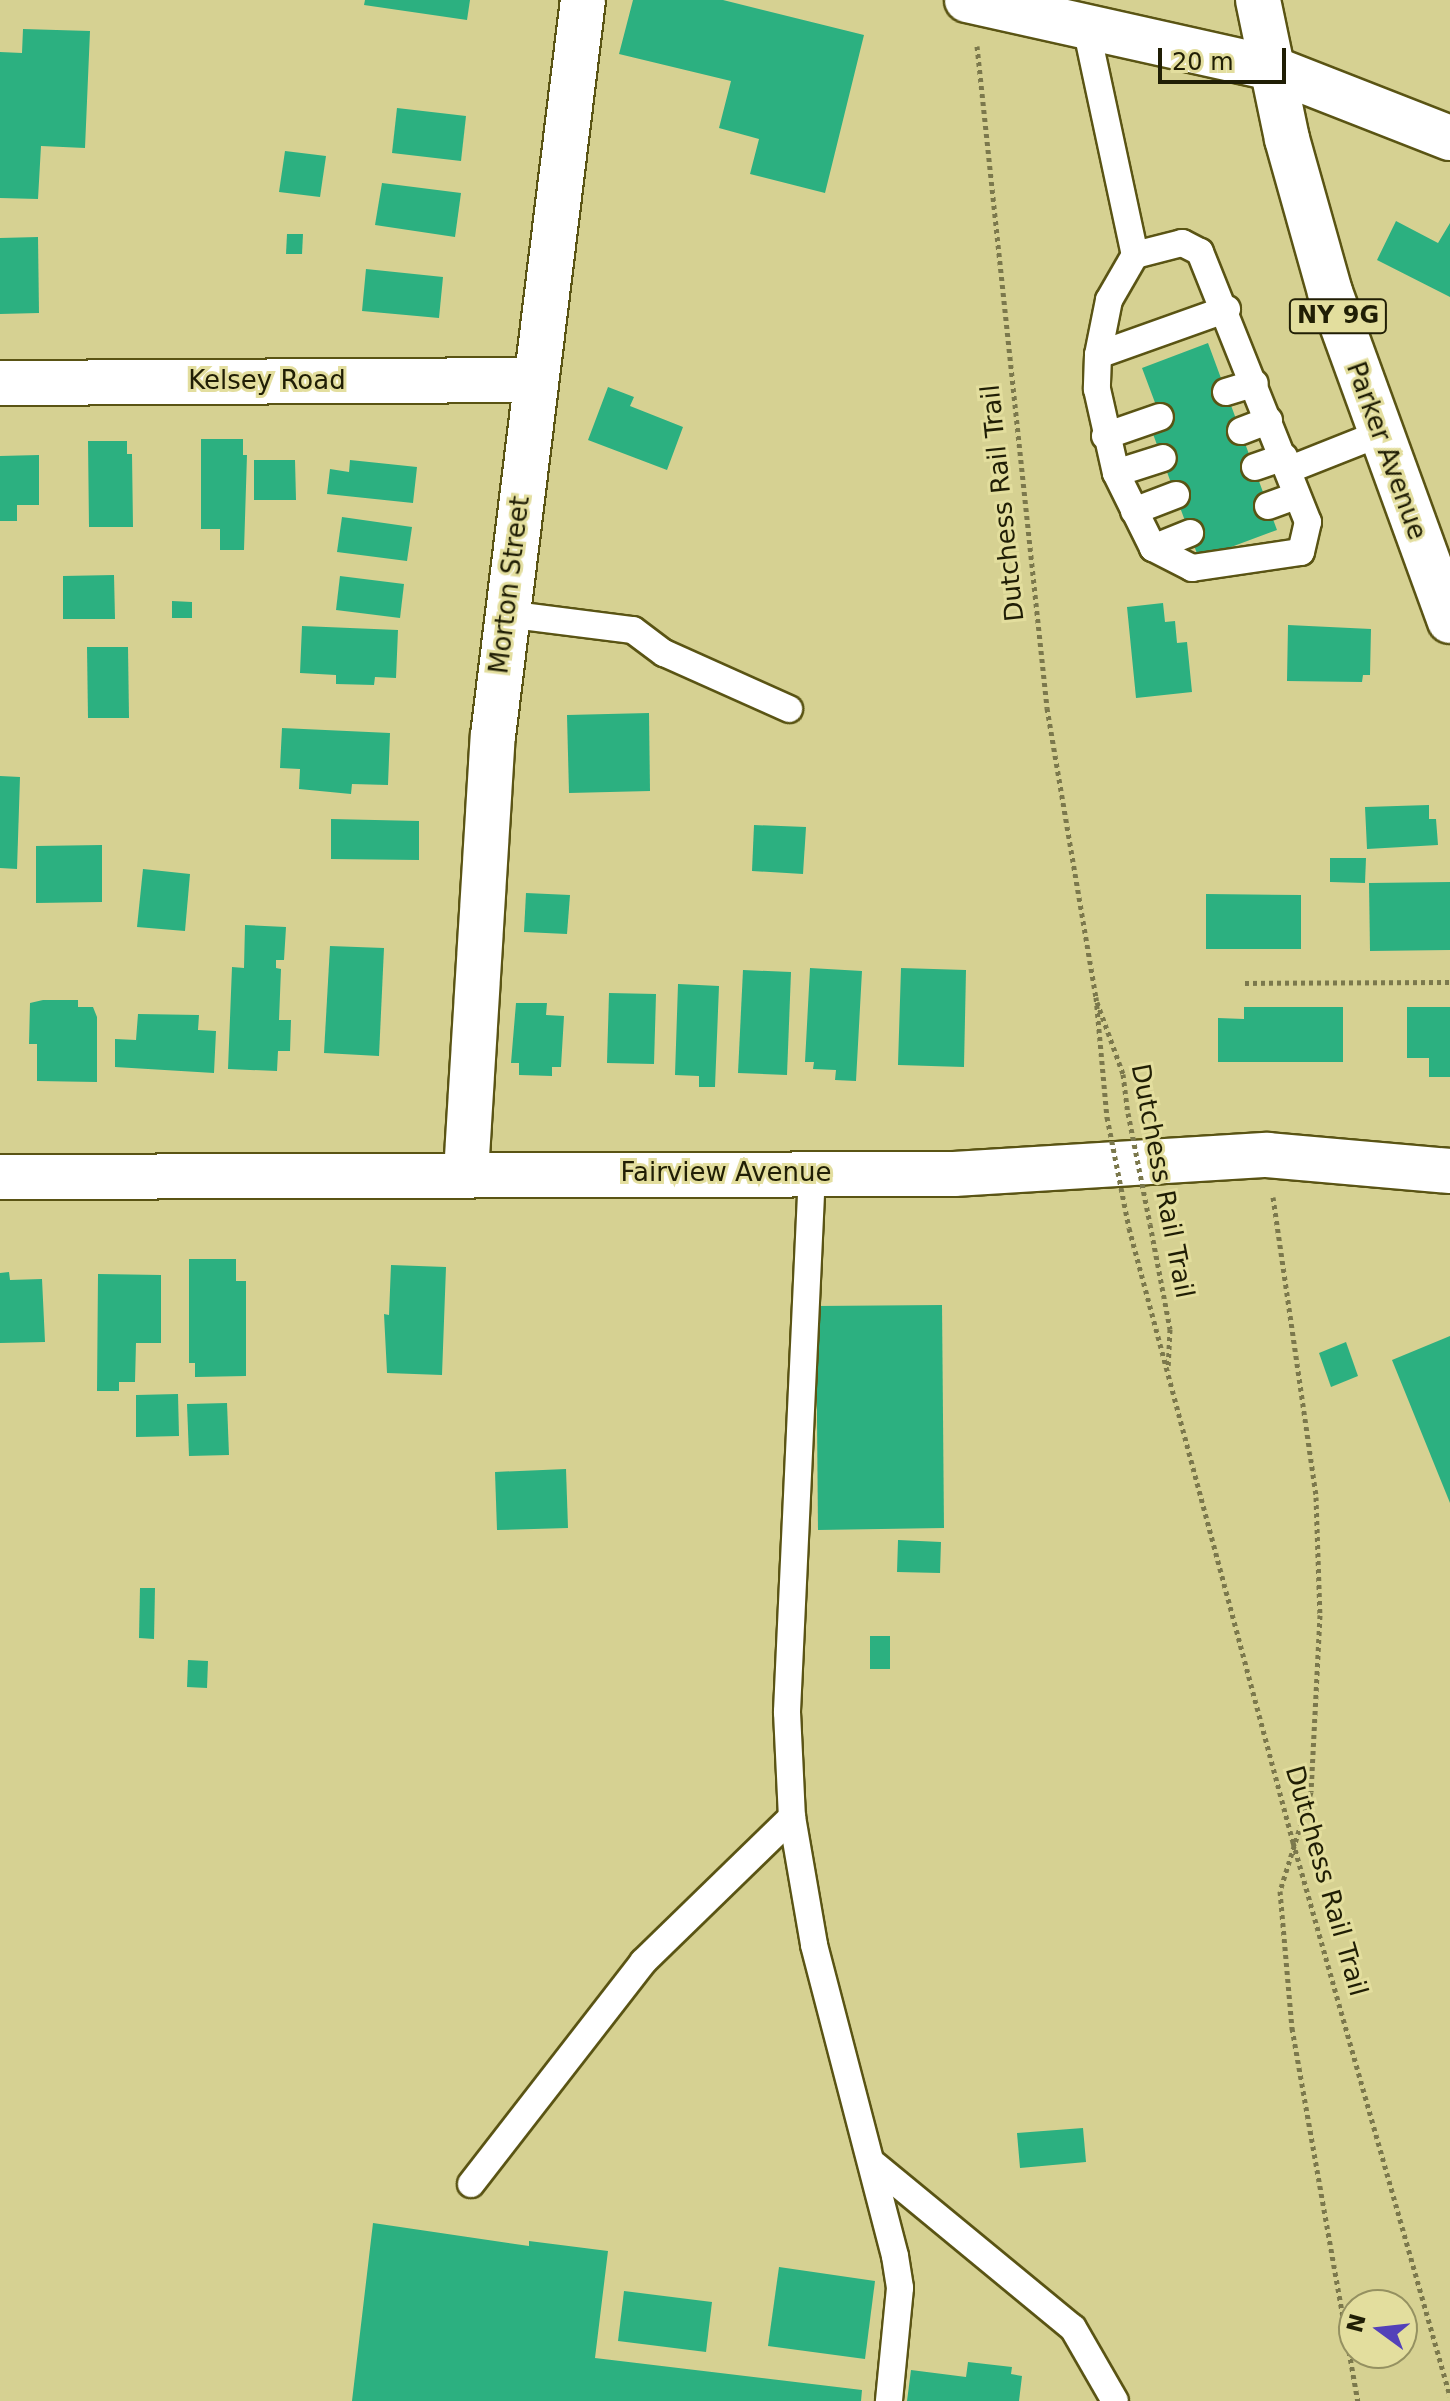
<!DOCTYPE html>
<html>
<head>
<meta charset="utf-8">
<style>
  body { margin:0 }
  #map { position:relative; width:1450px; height:2401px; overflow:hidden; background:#d6d192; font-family:"DejaVu Sans",sans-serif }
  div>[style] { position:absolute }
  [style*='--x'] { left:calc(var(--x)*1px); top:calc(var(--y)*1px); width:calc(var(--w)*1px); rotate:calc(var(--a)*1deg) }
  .building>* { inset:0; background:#2cb080 }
  .path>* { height:5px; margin-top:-2.5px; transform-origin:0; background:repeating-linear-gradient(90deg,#7b784c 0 4px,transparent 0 8px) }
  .roads { filter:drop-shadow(2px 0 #5a5414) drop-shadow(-2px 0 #5a5414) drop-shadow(0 2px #5a5414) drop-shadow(0 -2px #5a5414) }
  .lane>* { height:26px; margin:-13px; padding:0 13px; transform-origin:13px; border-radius:13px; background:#fff }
  .street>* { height:44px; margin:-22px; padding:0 22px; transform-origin:22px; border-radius:22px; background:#fff }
  .secondary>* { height:44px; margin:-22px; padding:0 22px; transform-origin:22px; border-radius:22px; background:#fff }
  .primary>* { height:44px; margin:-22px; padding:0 22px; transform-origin:22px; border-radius:22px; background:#fff }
  .path-bridge>* { height:5px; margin-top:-2.5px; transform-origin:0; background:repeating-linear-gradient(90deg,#7b784c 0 4px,transparent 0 8px) }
  span { translate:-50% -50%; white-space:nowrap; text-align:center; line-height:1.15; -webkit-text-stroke:6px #e3de9e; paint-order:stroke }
  .shield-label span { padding:2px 6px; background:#e3de9e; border:2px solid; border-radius:6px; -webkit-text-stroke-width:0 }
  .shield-label { font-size:24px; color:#201e05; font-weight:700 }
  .street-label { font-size:26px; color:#201e05 }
  .north { position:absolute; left:1338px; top:2289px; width:80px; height:80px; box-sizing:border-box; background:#e3de9e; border:2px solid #959161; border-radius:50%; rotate:285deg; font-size:22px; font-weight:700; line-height:32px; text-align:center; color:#201e05 }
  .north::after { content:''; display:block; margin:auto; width:28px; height:36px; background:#5341b9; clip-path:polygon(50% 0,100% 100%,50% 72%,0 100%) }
  .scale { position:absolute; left:1158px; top:48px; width:128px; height:36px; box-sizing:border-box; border:4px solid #201e05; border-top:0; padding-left:10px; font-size:24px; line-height:28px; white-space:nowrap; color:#201e05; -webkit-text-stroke:6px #e3de9e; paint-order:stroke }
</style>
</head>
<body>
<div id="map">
  <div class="building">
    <i style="clip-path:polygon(365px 0,470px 0,467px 20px,364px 5px)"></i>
    <i style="clip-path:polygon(633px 0,723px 0,864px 35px,825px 193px,750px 174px,759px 139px,719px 128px,731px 81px,619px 54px)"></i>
    <i style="clip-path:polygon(23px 29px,90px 31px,85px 148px,41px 146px,38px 199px,0 198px,0 52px,22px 53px)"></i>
    <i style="clip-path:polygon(397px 108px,466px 116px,461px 161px,392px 153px)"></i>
    <i style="clip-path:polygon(285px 151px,326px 156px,320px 197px,279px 192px)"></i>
    <i style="clip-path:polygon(382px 183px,461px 193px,455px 237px,375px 225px)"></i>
    <i style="clip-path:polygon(1396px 221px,1438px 243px,1450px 223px,1450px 297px,1377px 260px)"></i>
    <i style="clip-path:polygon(287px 234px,303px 234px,302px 254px,286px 254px)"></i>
    <i style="clip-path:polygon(38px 237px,39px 313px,0 314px,0 238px)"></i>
    <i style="clip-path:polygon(366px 269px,443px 277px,439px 318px,362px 311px)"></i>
    <i style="clip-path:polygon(1208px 343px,1277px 530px,1199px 559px,1153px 434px,1163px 424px,1142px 368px)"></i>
    <i style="clip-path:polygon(608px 387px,634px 397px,630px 406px,683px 427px,667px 470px,588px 440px)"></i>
    <i style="clip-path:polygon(201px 439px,243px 439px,243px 455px,247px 455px,244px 550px,220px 550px,220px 529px,201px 529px)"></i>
    <i style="clip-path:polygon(88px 441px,127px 441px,127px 454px,132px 454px,133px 527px,89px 527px)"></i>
    <i style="clip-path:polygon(39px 455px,39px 505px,17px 505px,17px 521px,0 521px,0 456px)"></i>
    <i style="clip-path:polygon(254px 460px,295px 460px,296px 500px,254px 500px)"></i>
    <i style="clip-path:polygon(350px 460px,417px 467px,413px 503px,327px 494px,330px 469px,349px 472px)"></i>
    <i style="clip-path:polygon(342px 517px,412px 527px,407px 561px,337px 552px)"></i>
    <i style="clip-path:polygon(114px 575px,115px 619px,63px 619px,63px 576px)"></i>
    <i style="clip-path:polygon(340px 576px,404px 584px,400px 618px,336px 610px)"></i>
    <i style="clip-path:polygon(172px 601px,192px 602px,192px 618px,172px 618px)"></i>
    <i style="clip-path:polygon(1163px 603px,1165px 622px,1175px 621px,1177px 643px,1187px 642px,1192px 692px,1136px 698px,1127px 607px)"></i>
    <i style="clip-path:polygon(1288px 625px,1371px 629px,1370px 675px,1363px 675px,1362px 682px,1287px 681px)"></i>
    <i style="clip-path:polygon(302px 626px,398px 630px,396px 678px,375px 677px,374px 685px,336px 684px,336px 675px,300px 673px)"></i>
    <i style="clip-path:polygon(87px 647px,128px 647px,129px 718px,88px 718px)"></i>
    <i style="clip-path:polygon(649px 713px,650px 791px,569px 793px,567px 715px)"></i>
    <i style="clip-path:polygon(282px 728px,390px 733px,388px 785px,352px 784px,351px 794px,299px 789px,300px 769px,280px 768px)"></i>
    <i style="clip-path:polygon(0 776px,20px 777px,17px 869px,0 868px)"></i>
    <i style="clip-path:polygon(1429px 805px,1429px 819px,1436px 819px,1438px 845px,1367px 849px,1365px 807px)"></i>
    <i style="clip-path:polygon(331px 819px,419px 821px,419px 860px,331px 859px)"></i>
    <i style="clip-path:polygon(754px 825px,806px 827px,803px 874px,752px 871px)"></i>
    <i style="clip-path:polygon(102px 845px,102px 902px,36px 903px,36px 846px)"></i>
    <i style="clip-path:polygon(1330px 858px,1366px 858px,1365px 883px,1330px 882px)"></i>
    <i style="clip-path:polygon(143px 869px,190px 874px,185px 931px,137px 927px)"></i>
    <i style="clip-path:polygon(1450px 882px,1450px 950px,1370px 951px,1369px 883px)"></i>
    <i style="clip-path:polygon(526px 893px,570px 895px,567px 934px,524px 932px)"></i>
    <i style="clip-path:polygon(1206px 894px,1301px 895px,1301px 949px,1206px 949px)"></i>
    <i style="clip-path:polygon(245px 925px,286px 927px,284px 960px,276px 960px,276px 968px,281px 969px,279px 1020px,291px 1020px,290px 1051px,278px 1051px,277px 1071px,228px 1069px,232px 967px,244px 968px)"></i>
    <i style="clip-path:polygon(330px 946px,384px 948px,379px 1056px,324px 1053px)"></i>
    <i style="clip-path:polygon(810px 968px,862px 971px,856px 1081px,835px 1080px,836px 1070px,813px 1069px,814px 1062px,805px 1062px)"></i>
    <i style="clip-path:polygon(901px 968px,966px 970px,964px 1067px,898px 1065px)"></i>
    <i style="clip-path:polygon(743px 970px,791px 972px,787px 1075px,738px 1073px)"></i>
    <i style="clip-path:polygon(678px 984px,719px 986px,715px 1087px,699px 1087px,699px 1076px,675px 1075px)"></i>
    <i style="clip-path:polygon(609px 993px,656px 994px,654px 1064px,607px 1063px)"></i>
    <i style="clip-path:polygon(43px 1000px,78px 1000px,78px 1007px,93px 1007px,97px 1017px,97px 1082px,37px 1081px,37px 1044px,29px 1044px,30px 1003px)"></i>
    <i style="clip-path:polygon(516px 1003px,547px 1003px,546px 1015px,564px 1016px,561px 1067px,552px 1067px,552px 1076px,519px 1075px,519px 1063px,511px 1063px)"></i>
    <i style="clip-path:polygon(1244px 1007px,1343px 1007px,1343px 1062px,1218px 1062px,1218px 1018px,1244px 1019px)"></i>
    <i style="clip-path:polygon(1407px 1007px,1450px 1007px,1450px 1077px,1429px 1077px,1429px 1058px,1407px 1058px)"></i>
    <i style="clip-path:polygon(138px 1014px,199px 1015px,198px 1030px,216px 1031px,214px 1073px,115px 1067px,115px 1039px,136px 1040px)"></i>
    <i style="clip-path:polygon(189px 1259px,236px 1259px,236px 1281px,246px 1281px,246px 1376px,195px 1377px,195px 1363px,189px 1363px)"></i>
    <i style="clip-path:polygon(391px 1265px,446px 1267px,442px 1375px,387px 1373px,384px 1314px,389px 1315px)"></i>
    <i style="clip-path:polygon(9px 1272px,10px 1280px,42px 1279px,45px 1342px,0 1343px,0 1273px)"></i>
    <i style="clip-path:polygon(98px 1274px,161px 1275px,161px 1343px,136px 1343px,135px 1382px,119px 1382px,119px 1391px,97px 1391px)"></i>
    <i style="clip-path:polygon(942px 1305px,944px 1528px,818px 1530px,816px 1306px)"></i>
    <i style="clip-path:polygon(1450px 1336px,1450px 1503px,1392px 1360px)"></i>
    <i style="clip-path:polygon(1346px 1342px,1358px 1376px,1331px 1387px,1319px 1353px)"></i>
    <i style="clip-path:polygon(178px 1394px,179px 1436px,136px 1437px,136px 1395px)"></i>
    <i style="clip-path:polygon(227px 1403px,229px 1455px,189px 1456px,187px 1404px)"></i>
    <i style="clip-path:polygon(566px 1469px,568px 1528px,497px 1530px,495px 1472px)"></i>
    <i style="clip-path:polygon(898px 1540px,941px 1542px,940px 1573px,897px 1572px)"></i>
    <i style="clip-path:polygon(140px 1588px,155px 1588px,154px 1639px,139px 1638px)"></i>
    <i style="clip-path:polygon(870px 1636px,890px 1636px,890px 1669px,870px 1669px)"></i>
    <i style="clip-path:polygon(188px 1660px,208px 1661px,207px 1688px,187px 1687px)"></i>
    <i style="clip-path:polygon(1083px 2128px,1086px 2162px,1020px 2168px,1017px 2133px)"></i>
    <i style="clip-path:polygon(373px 2223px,529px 2246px,529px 2241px,608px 2251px,595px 2358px,862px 2390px,861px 2401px,352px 2401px)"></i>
    <i style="clip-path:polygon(779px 2267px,875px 2281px,865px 2359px,768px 2346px)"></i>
    <i style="clip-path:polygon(624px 2291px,712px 2302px,706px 2352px,618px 2341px)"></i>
    <i style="clip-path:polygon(968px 2362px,1012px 2367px,1011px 2374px,1022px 2376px,1019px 2401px,907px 2401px,911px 2370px,966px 2377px)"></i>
  </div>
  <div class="path">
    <i style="--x:977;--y:46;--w:666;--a:83.96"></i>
    <i style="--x:1047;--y:708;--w:293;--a:80.4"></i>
    <i style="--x:1096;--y:997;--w:121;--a:84.8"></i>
    <i style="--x:1245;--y:983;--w:205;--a:-0.3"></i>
    <i style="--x:1097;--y:1002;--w:77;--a:70.1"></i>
    <i style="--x:1123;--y:1074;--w:39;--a:83"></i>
    <i style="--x:1273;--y:1197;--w:303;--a:81.8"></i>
    <i style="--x:1316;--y:1497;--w:118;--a:88.1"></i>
    <i style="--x:1320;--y:1615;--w:177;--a:92.9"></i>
    <i style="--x:1311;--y:1792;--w:104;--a:107.4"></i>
    <i style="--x:1280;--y:1891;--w:138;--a:85"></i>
    <i style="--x:1292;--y:2028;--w:379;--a:80"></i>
    <i style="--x:1150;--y:1224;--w:107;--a:79.2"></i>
    <i style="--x:1170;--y:1329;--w:41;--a:92.8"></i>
    <i style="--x:1129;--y:1228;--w:636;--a:75.05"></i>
    <i style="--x:1293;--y:1842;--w:576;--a:74.18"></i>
  </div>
  <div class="roads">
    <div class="lane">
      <i style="--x:1086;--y:27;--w:233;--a:77.9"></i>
      <i style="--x:1135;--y:255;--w:52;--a:120"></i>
      <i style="--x:1109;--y:300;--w:56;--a:101.3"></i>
      <i style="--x:1098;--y:355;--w:34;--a:92"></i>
      <i style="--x:1097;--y:389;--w:86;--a:77.3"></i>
      <i style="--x:1116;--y:473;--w:84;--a:63.7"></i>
      <i style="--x:1153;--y:548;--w:44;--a:27.1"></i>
      <i style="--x:1192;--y:568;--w:110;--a:-8.4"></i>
      <i style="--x:1301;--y:552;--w:31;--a:-77"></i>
      <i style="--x:1308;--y:522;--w:291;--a:-111.8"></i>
      <i style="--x:1200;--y:252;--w:20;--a:-153"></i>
      <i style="--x:1182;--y:243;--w:49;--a:165.7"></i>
      <i style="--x:1098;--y:355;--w:137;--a:-19.6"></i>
      <i style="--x:1226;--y:392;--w:30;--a:-17"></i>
      <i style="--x:1241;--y:431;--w:30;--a:-21"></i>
      <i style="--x:1105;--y:436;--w:58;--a:-19.1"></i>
      <i style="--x:1255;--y:467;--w:31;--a:-19"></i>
      <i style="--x:1288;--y:470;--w:98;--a:-21.6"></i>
      <i style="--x:1116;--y:473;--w:49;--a:-17.7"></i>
      <i style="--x:1268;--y:506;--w:30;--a:-20"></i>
      <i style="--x:1134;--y:511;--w:45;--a:-20.9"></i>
      <i style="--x:1153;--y:548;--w:40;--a:-22"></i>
      <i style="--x:506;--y:614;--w:128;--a:7.2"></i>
      <i style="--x:633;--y:630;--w:39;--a:37"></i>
      <i style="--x:664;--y:653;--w:137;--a:24.1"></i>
      <i style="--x:812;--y:1173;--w:540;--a:92.66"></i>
      <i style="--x:787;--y:1712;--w:105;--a:87.3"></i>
      <i style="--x:792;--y:1817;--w:130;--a:80.2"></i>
      <i style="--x:814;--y:1945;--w:321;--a:75.4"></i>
      <i style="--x:895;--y:2256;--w:32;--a:81"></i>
      <i style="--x:900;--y:2288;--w:114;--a:95.6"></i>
      <i style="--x:875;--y:2165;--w:256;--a:39.5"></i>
      <i style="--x:1073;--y:2328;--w:84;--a:60.1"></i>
      <i style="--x:471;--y:2184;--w:281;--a:-52.2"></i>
      <i style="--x:643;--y:1962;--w:208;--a:-44.2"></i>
    </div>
    <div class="street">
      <i style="--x:967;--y:0;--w:312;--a:12.6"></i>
      <i style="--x:0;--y:383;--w:534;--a:-0.32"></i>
      <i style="--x:466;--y:1173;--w:438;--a:-86.5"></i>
      <i style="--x:493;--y:736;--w:741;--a:-83.03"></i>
      <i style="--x:0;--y:1177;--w:954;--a:-0.18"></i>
      <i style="--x:954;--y:1174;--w:314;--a:-3.5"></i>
      <i style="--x:1267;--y:1155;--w:184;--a:5"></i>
    </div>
    <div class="secondary">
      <i style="--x:1271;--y:68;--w:192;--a:21.4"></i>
    </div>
    <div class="primary">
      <i style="--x:1258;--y:0;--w:142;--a:78.2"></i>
      <i style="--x:1287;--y:139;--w:159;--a:74.3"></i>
      <i style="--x:1330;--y:292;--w:350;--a:70"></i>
    </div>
  </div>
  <div class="path-bridge">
    <i style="--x:1128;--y:1113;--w:113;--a:78.8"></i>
    <i style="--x:1107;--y:1117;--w:113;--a:78.8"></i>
  </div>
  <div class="shield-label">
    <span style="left:1338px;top:316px">NY 9G</span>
  </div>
  <div class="street-label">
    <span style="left:267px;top:381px">Kelsey Road</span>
    <span style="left:1386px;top:451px;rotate:70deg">Parker Avenue</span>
    <span style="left:1003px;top:503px;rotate:-96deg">Dutchess Rail Trail</span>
    <span style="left:510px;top:585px;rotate:-83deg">Morton Street</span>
    <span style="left:726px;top:1173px">Fairview Avenue</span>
    <span style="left:1162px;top:1181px;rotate:79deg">Dutchess Rail Trail</span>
    <span style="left:1326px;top:1881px;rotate:74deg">Dutchess Rail Trail</span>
  </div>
  <div class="north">N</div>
  <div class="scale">20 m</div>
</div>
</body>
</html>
